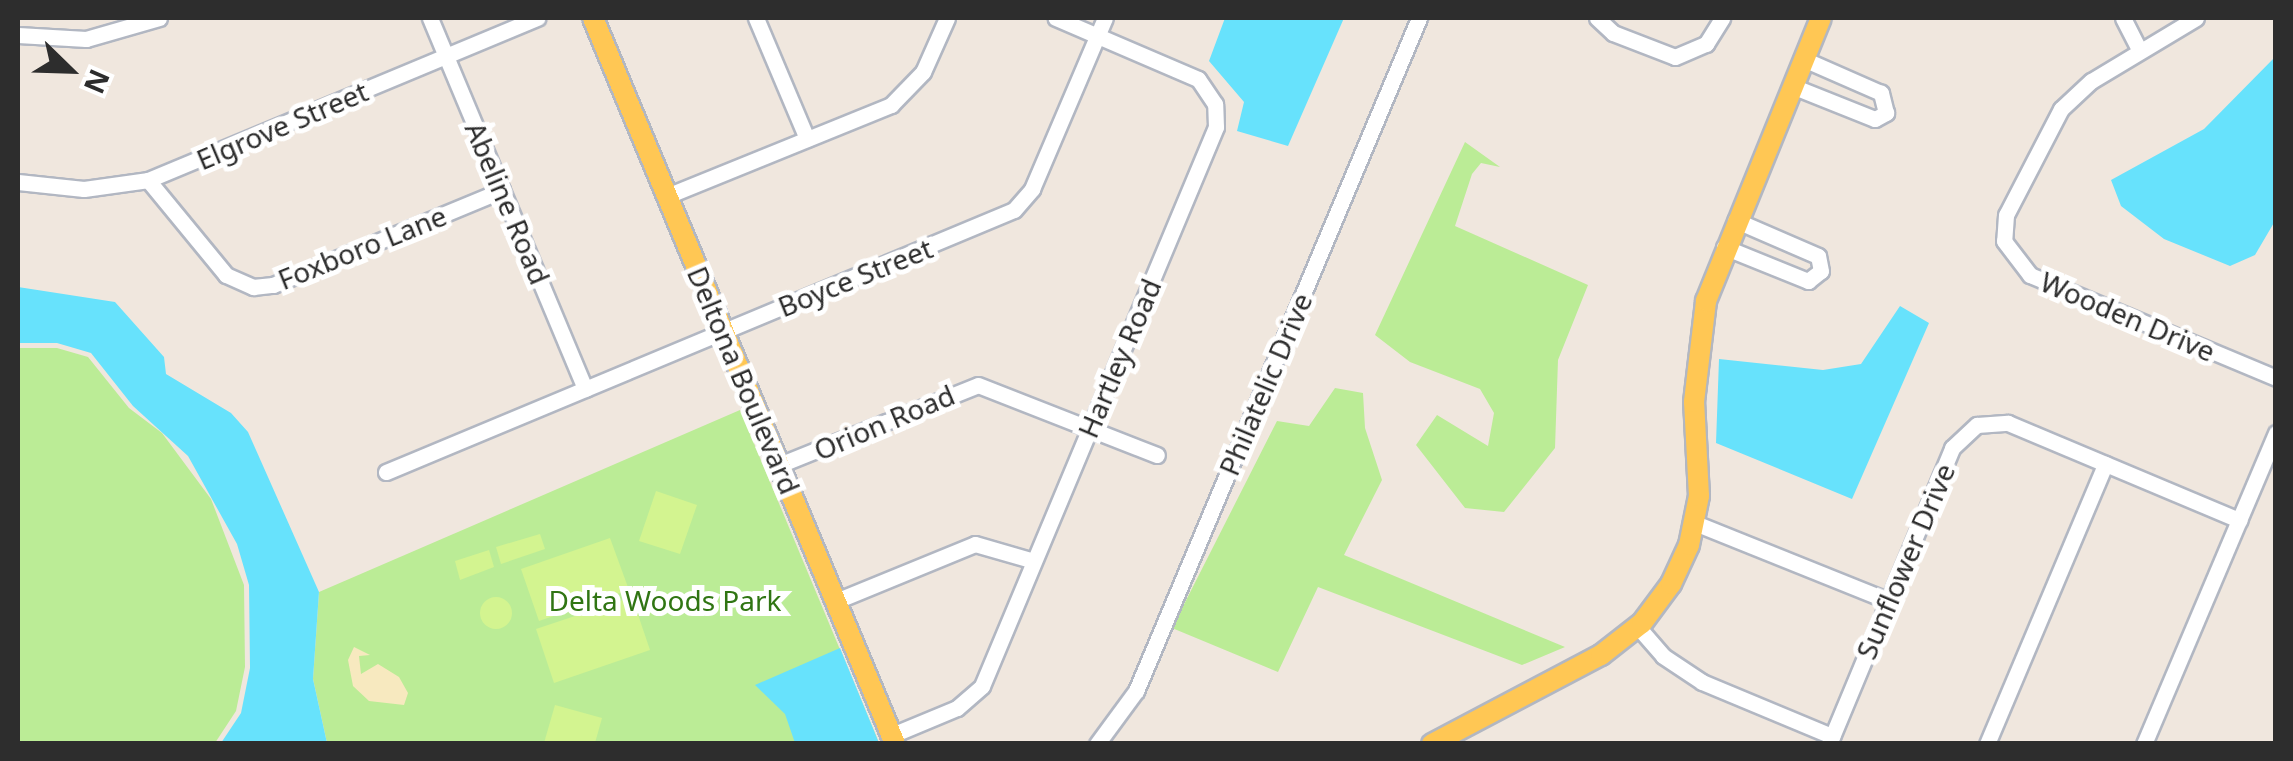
<!DOCTYPE html>
<html>
<head>
<meta charset="utf-8">
<style>
  body { margin:0 }
  #map { position:relative; width:2293px; height:761px; overflow:hidden; background:#f0e7de; font-family:"Noto Sans",sans-serif }
  div>[style] { position:absolute }
  [style*='--x'] { left:calc(var(--x)*1px); top:calc(var(--y)*1px); width:calc(var(--w)*1px); rotate:calc(var(--a)*1deg) }
  .green>* { inset:0; background:#bbec96 }
  .sand>* { inset:0; background:#f7e9bf }
  .pitch>* { inset:0; background:#d3f490 }
  .round { border-radius:50% }
  .water>* { inset:0; background:#67e2fc }
  .roads { filter:drop-shadow(2px 0 #b2b7c2) drop-shadow(-2px 0 #b2b7c2) drop-shadow(0 2px #b2b7c2) drop-shadow(0 -2px #b2b7c2) }
  .minor>* { height:15px; margin:-7.5px; padding:0 7.5px; transform-origin:7.5px; border-radius:7.5px; background:#fff }
  .major>* { height:20px; margin:-10px; padding:0 10px; transform-origin:10px; border-radius:10px; background:#ffc754 }
  span { translate:-50% -50%; white-space:nowrap; text-align:center; line-height:1.15; -webkit-text-stroke:10px #fff; paint-order:stroke }
  .street-label { font-size:28px; color:#2d2d2d }
  .park-label { font-size:28px; color:#307513 }
  .frame { position:absolute; inset:0; border:20px solid #2d2d2d; pointer-events:none }
  .north { position:absolute; left:20px; top:20px; width:100px; height:100px; -webkit-text-stroke:8px #fff; paint-order:stroke; rotate:113deg; font-size:28px; font-weight:700; line-height:40px; text-align:center; color:#2d2d2d }
  .north::after { content:''; display:block; margin:auto; width:35px; height:45px; background:#2d2d2d; clip-path:polygon(50% 0,100% 100%,50% 72%,0 100%) }
</style>
</head>
<body>
<div id="map">
  <div class="green">
    <i style="clip-path:polygon(1465px 142px,1500px 167px,1481px 163px,1472px 174px,1455px 226px,1588px 285px,1558px 360px,1555px 448px,1504px 512px,1465px 508px,1416px 445px,1437px 415px,1488px 446px,1494px 413px,1480px 389px,1410px 362px,1375px 335px)"></i>
    <i style="clip-path:polygon(18px 348px,57px 348px,88px 357px,129px 408px,162px 433px,211px 499px,244px 585px,245px 667px,236px 711px,215px 743px,18px 743px)"></i>
    <i style="clip-path:polygon(1335px 388px,1363px 393px,1365px 428px,1382px 480px,1344px 555px,1565px 647px,1522px 665px,1318px 587px,1278px 672px,1172px 628px,1277px 421px,1309px 426px)"></i>
    <i style="clip-path:polygon(740px 410px,879px 743px,327px 743px,313px 679px,319px 592px)"></i>
  </div>
  <div class="sand">
    <i style="clip-path:polygon(354px 647px,370px 655px,359px 656px,361px 674px,378px 664px,399px 677px,408px 693px,404px 705px,369px 701px,353px 686px,348px 660px)"></i>
  </div>
  <div class="pitch">
    <i style="clip-path:polygon(656px 491px,697px 505px,680px 554px,639px 541px)"></i>
    <i style="clip-path:polygon(540px 534px,545px 549px,501px 564px,496px 547px)"></i>
    <i style="clip-path:polygon(610px 538px,629px 590px,539px 621px,521px 569px)"></i>
    <i style="clip-path:polygon(489px 550px,494px 567px,460px 580px,455px 561px)"></i>
    <i class="round" style="left:480px;top:597px;width:32px;height:32px"></i>
    <i style="clip-path:polygon(632px 597px,650px 650px,554px 683px,536px 629px)"></i>
    <i style="clip-path:polygon(555px 705px,602px 718px,595px 743px,544px 743px)"></i>
  </div>
  <div class="water">
    <i style="clip-path:polygon(1225px 18px,1344px 18px,1288px 146px,1237px 131px,1244px 102px,1209px 61px)"></i>
    <i style="clip-path:polygon(2275px 57px,2275px 221px,2255px 255px,2230px 266px,2164px 239px,2121px 206px,2111px 180px,2204px 129px)"></i>
    <i style="clip-path:polygon(18px 287px,115px 302px,164px 357px,166px 374px,231px 413px,248px 432px,319px 592px,313px 679px,327px 743px,221px 743px,241px 713px,250px 668px,249px 585px,237px 544px,188px 456px,133px 406px,91px 353px,57px 343px,18px 343px)"></i>
    <i style="clip-path:polygon(1900px 306px,1929px 323px,1852px 499px,1716px 443px,1719px 359px,1823px 370px,1861px 364px)"></i>
    <i style="clip-path:polygon(840px 648px,879px 743px,795px 743px,785px 714px,755px 685px)"></i>
  </div>
  <div class="roads">
    <div class="minor">
      <i style="--x:430;--y:18;--w:402;--a:67.3"></i>
      <i style="--x:756;--y:18;--w:131;--a:67.1"></i>
      <i style="--x:1597;--y:18;--w:22;--a:43"></i>
      <i style="--x:1613;--y:33;--w:66;--a:21.2"></i>
      <i style="--x:1675;--y:57;--w:34;--a:-23"></i>
      <i style="--x:1706;--y:44;--w:31;--a:-58"></i>
      <i style="--x:2123;--y:18;--w:37;--a:63"></i>
      <i style="--x:2196;--y:18;--w:122;--a:149"></i>
      <i style="--x:2091;--y:81;--w:41;--a:137"></i>
      <i style="--x:2061;--y:109;--w:119;--a:117.4"></i>
      <i style="--x:2006;--y:215;--w:26;--a:94"></i>
      <i style="--x:2004;--y:241;--w:43;--a:52.6"></i>
      <i style="--x:2030;--y:275;--w:267;--a:22.7"></i>
      <i style="--x:18;--y:35;--w:68;--a:3.4"></i>
      <i style="--x:86;--y:39;--w:76;--a:-16"></i>
      <i style="--x:1792;--y:86;--w:89;--a:21.7"></i>
      <i style="--x:1875;--y:119;--w:13;--a:-29"></i>
      <i style="--x:1886;--y:113;--w:21;--a:-104"></i>
      <i style="--x:1881;--y:93;--w:85;--a:-156.4"></i>
      <i style="--x:148;--y:180;--w:123;--a:50.6"></i>
      <i style="--x:226;--y:275;--w:30;--a:24"></i>
      <i style="--x:253;--y:287;--w:20;--a:-6"></i>
      <i style="--x:273;--y:285;--w:248;--a:-22.5"></i>
      <i style="--x:18;--y:182;--w:66;--a:6.1"></i>
      <i style="--x:84;--y:189;--w:65;--a:-8"></i>
      <i style="--x:148;--y:180;--w:422;--a:-22.6"></i>
      <i style="--x:667;--y:196;--w:242;--a:-22.1"></i>
      <i style="--x:891;--y:105;--w:46;--a:-45.9"></i>
      <i style="--x:923;--y:72;--w:59;--a:-66"></i>
      <i style="--x:1724;--y:247;--w:91;--a:22"></i>
      <i style="--x:1808;--y:281;--w:16;--a:-38"></i>
      <i style="--x:1821;--y:271;--w:15;--a:-101"></i>
      <i style="--x:1818;--y:256;--w:90;--a:-156.6"></i>
      <i style="--x:779;--y:465;--w:214;--a:-21.9"></i>
      <i style="--x:978;--y:385;--w:192;--a:21.4"></i>
      <i style="--x:386;--y:472;--w:680;--a:-22.65"></i>
      <i style="--x:1014;--y:210;--w:28;--a:-49"></i>
      <i style="--x:1032;--y:189;--w:186;--a:-66.9"></i>
      <i style="--x:1695;--y:523;--w:209;--a:21.9"></i>
      <i style="--x:836;--y:601;--w:150;--a:-22.3"></i>
      <i style="--x:975;--y:544;--w:61;--a:16.1"></i>
      <i style="--x:1638;--y:627;--w:38;--a:49"></i>
      <i style="--x:1663;--y:656;--w:47;--a:33.7"></i>
      <i style="--x:1702;--y:682;--w:141;--a:22.6"></i>
      <i style="--x:892;--y:735;--w:70;--a:-22.6"></i>
      <i style="--x:957;--y:708;--w:33;--a:-41"></i>
      <i style="--x:982;--y:686;--w:606;--a:-67.29"></i>
      <i style="--x:1216;--y:127;--w:23;--a:-92"></i>
      <i style="--x:1215;--y:104;--w:30;--a:-124"></i>
      <i style="--x:1198;--y:79;--w:155;--a:-156.8"></i>
      <i style="--x:1097;--y:744;--w:66;--a:-53.7"></i>
      <i style="--x:1136;--y:691;--w:730;--a:-67.19"></i>
      <i style="--x:1829;--y:744;--w:321;--a:-67.4"></i>
      <i style="--x:1952;--y:448;--w:34;--a:-43"></i>
      <i style="--x:1977;--y:425;--w:31;--a:-4"></i>
      <i style="--x:2008;--y:423;--w:251;--a:22.8"></i>
      <i style="--x:1987;--y:744;--w:304;--a:-67.1"></i>
      <i style="--x:2144;--y:744;--w:338;--a:-67"></i>
    </div>
    <div class="major">
      <i style="--x:593;--y:18;--w:786;--a:67.41"></i>
      <i style="--x:1432;--y:744;--w:191;--a:-27.8"></i>
      <i style="--x:1601;--y:655;--w:52;--a:-38"></i>
      <i style="--x:1642;--y:623;--w:49;--a:-53.4"></i>
      <i style="--x:1671;--y:584;--w:43;--a:-65.2"></i>
      <i style="--x:1689;--y:545;--w:50;--a:-78.5"></i>
      <i style="--x:1699;--y:496;--w:94;--a:-93"></i>
      <i style="--x:1694;--y:402;--w:102;--a:-83.2"></i>
      <i style="--x:1706;--y:301;--w:305;--a:-67.9"></i>
    </div>
  </div>
  <div class="street-label">
    <span style="left:282px;top:125px;rotate:-23deg">Elgrove Street</span>
    <span style="left:508px;top:203px;rotate:67deg">Abeline Road</span>
    <span style="left:362px;top:247px;rotate:-22deg">Foxboro Lane</span>
    <span style="left:855px;top:277px;rotate:-22deg">Boyce Street</span>
    <span style="left:2128px;top:316px;rotate:23deg">Wooden Drive</span>
    <span style="left:1119px;top:358px;rotate:-67deg">Hartley Road</span>
    <span style="left:744px;top:380px;rotate:67deg">Deltona Boulevard</span>
    <span style="left:1265px;top:384px;rotate:-67deg">Philatelic Drive</span>
    <span style="left:884px;top:422px;rotate:-23deg">Orion Road</span>
    <span style="left:1905px;top:561px;rotate:-67deg">Sunflower Drive</span>
  </div>
  <div class="park-label">
    <span style="left:665px;top:600px">Delta Woods Park</span>
  </div>
  <div class="frame"></div>
  <div class="north">N</div>
</div>
</body>
</html>
